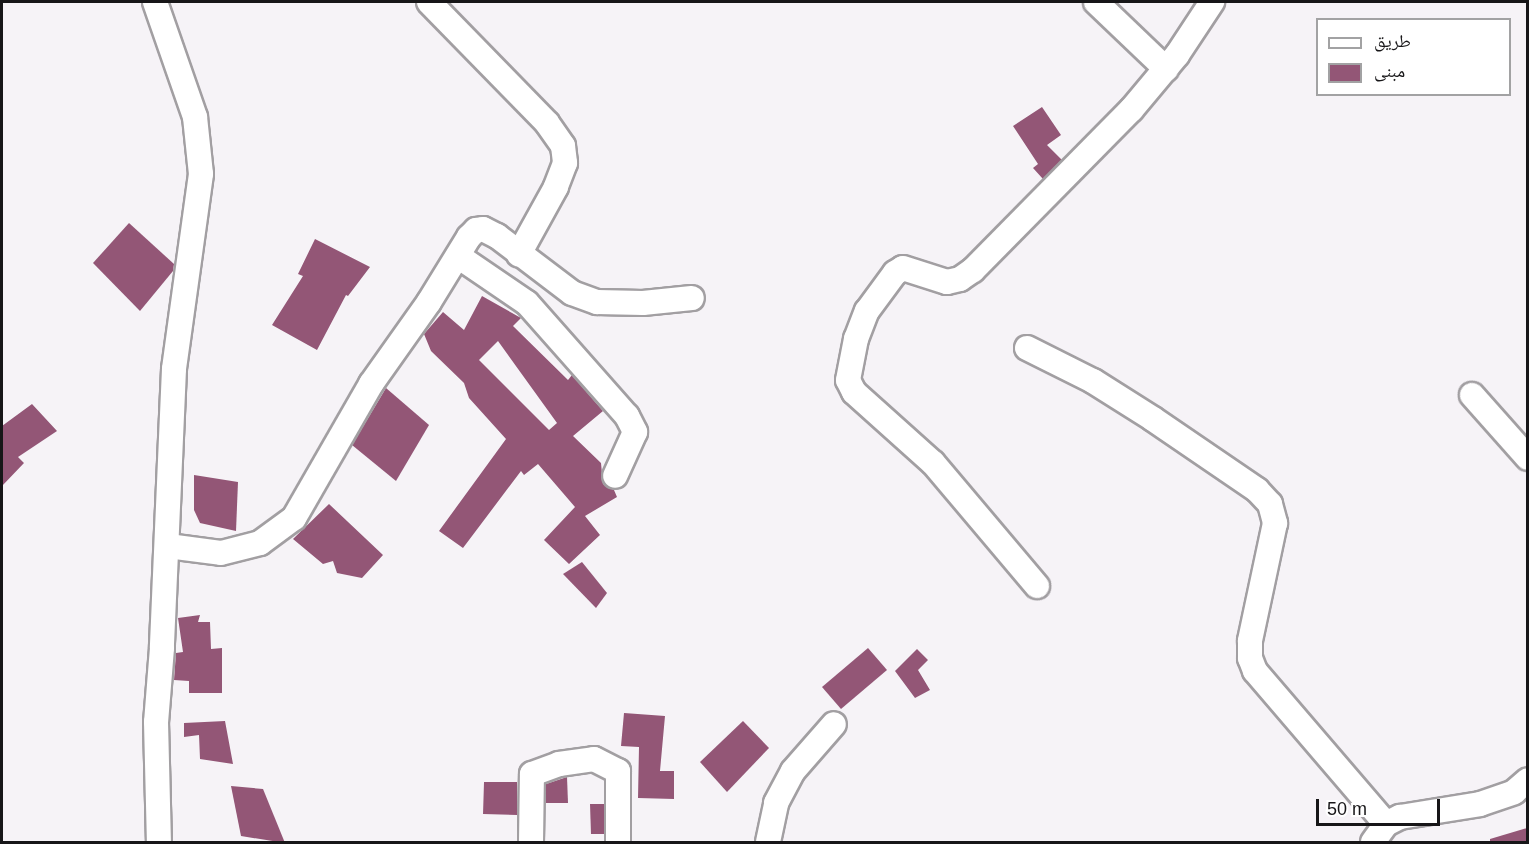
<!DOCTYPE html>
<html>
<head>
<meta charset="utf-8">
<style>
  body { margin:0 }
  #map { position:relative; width:1529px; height:844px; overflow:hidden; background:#f6f3f7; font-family:Arial,"Noto Naskh Arabic",sans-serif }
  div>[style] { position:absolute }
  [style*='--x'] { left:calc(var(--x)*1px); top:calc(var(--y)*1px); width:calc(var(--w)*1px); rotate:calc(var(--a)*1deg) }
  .building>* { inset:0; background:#935676 }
  .roads { filter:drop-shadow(2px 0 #a29fa2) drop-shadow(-2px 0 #a29fa2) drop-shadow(0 2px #a29fa2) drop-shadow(0 -2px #a29fa2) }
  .minor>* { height:24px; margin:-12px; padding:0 12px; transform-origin:12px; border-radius:12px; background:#fff }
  span { translate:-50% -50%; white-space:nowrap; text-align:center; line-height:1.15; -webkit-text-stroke:6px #fff; paint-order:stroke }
  .frame { position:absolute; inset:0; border:3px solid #171618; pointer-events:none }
  .legend { position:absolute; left:1316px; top:18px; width:195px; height:78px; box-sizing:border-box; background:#fff; border:2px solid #a2a2a3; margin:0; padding:8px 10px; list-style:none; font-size:18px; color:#171618 }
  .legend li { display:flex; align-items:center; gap:12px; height:30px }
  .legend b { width:30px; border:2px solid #a2a2a3 }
  .scale { position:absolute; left:1316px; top:799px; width:124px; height:27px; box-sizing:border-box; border:3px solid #171618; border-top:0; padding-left:8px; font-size:18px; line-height:21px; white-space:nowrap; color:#171618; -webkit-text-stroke:4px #fff; paint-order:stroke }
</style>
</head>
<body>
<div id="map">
  <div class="building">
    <i style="clip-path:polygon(1042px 107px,1061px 135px,1047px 145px,1062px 160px,1043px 179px,1033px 168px,1038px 164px,1013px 126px)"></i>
    <i style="clip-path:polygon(129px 223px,174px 264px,173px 271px,140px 311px,93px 263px)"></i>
    <i style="clip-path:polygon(315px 239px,370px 267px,348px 296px,346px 295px,317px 350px,272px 325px,303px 276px,298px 274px)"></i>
    <i style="clip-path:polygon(evenodd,482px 296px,521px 318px,513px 326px,568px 380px,572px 375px,603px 411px,573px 436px,601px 463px,603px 484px,614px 490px,617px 497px,585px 516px,600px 535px,569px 564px,544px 540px,575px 507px,538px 464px,524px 475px,521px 471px,463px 548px,439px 531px,506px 439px,469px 398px,464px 383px,431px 351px,424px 334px,443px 312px,464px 330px,482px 296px,498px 341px,557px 423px,549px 430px,479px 360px,498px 341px)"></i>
    <i style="clip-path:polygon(386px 388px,429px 425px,396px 481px,352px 445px)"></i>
    <i style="clip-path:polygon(32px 404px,57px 431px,18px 457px,24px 463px,2px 486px,2px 426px)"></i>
    <i style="clip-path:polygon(194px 475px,238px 482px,236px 531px,200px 523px,194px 510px)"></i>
    <i style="clip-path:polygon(329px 504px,383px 555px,362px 578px,337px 573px,333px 561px,323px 564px,293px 539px)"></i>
    <i style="clip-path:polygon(582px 562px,607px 593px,596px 608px,563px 574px)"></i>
    <i style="clip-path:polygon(200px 615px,198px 622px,210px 622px,211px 649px,222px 648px,222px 693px,189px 693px,189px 681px,174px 680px,176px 653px,183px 652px,178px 618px)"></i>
    <i style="clip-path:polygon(868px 648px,887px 670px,841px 709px,822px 687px)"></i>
    <i style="clip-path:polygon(917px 649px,928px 660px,918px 670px,930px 690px,915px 698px,895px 671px)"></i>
    <i style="clip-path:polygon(624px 713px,665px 716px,660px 771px,674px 771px,674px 799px,638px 798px,639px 747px,621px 746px)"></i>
    <i style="clip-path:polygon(225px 721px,233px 764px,200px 759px,199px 735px,184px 737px,184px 723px)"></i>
    <i style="clip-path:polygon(743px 721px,769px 748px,727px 792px,700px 762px)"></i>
    <i style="clip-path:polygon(567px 777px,568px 803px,546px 803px,546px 784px)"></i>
    <i style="clip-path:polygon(484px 782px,517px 782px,517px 815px,483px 814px)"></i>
    <i style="clip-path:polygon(231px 786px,263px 789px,285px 843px,241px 836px)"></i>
    <i style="clip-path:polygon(590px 804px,604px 804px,604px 834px,591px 834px)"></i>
    <i style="clip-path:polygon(1527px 828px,1527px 843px,1490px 843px,1490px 839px)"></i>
  </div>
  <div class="roads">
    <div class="minor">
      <i style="--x:155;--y:2;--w:122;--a:70.8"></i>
      <i style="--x:195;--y:117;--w:57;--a:84"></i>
      <i style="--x:201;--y:174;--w:197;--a:97.9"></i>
      <i style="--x:174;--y:369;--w:279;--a:92.5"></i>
      <i style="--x:162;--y:648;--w:74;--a:94.6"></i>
      <i style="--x:156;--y:722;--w:120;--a:88.6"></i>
      <i style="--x:429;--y:2;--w:169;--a:45.7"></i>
      <i style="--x:547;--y:123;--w:28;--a:55"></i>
      <i style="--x:563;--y:146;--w:17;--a:83"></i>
      <i style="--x:565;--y:163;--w:26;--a:111"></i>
      <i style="--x:556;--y:187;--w:77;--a:118.9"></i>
      <i style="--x:1096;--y:2;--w:97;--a:43.7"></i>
      <i style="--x:458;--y:256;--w:83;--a:34.3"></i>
      <i style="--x:527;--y:303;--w:151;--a:48.5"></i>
      <i style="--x:627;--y:416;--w:18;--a:63"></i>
      <i style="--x:635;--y:432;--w:48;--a:114.4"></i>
      <i style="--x:1027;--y:348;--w:74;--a:26.6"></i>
      <i style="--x:1093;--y:381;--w:71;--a:32.3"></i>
      <i style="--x:1153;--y:419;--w:126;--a:34.3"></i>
      <i style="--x:1257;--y:490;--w:19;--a:47"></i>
      <i style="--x:1270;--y:504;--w:20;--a:75"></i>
      <i style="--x:1275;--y:523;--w:121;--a:102"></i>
      <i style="--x:1250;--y:641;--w:17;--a:90"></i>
      <i style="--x:1250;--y:658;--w:14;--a:69"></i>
      <i style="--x:1255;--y:671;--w:201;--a:49.4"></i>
      <i style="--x:1472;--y:395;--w:84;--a:48.4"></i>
      <i style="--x:168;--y:546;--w:53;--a:7.5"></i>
      <i style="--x:221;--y:553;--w:40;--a:-14.4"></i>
      <i style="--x:260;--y:543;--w:42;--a:-36.3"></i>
      <i style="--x:294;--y:518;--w:155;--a:-60.1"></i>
      <i style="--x:371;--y:384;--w:100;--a:-54.7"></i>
      <i style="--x:429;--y:302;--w:76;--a:-58.4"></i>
      <i style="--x:469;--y:237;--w:10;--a:-45"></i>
      <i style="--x:476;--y:230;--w:7;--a:-8"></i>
      <i style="--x:483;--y:229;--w:16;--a:27"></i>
      <i style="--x:497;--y:236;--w:94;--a:37.2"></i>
      <i style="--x:572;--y:293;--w:27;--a:20"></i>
      <i style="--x:597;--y:302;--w:46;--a:1.2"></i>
      <i style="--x:643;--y:303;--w:49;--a:-5.8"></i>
      <i style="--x:1037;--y:586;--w:161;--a:-130.2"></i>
      <i style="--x:933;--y:463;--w:106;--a:-138.1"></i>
      <i style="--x:854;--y:392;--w:13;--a:-117"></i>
      <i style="--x:848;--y:380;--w:42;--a:-79"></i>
      <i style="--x:856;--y:339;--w:30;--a:-69"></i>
      <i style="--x:867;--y:311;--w:47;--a:-53.6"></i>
      <i style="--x:895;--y:273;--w:9;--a:-32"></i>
      <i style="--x:903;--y:268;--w:46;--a:17.7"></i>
      <i style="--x:947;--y:282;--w:13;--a:-13"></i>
      <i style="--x:960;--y:279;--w:16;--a:-35"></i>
      <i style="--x:973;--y:270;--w:225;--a:-45.4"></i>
      <i style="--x:1131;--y:110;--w:72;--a:-50.1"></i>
      <i style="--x:1177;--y:55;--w:64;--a:-56.6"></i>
      <i style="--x:531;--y:842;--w:68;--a:-89.2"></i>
      <i style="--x:532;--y:774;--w:29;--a:-20"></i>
      <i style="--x:559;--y:764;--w:35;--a:-8"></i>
      <i style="--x:594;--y:759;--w:27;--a:27"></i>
      <i style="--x:618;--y:771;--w:71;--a:90"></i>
      <i style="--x:768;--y:842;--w:40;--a:-78"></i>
      <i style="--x:776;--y:803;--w:36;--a:-62"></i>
      <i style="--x:793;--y:771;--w:62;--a:-48.9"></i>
      <i style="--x:1373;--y:842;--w:22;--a:-54"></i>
      <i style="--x:1386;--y:824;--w:16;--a:-27"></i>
      <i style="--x:1400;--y:817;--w:81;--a:-9.2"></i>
      <i style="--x:1480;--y:804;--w:36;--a:-19"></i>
      <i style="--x:1514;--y:792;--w:18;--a:-41"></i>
    </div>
  </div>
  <div class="frame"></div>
  <ul class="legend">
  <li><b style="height:8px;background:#fff"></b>طريق</li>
  <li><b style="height:16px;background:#935676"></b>مبنى</li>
  </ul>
  <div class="scale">50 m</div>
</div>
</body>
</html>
